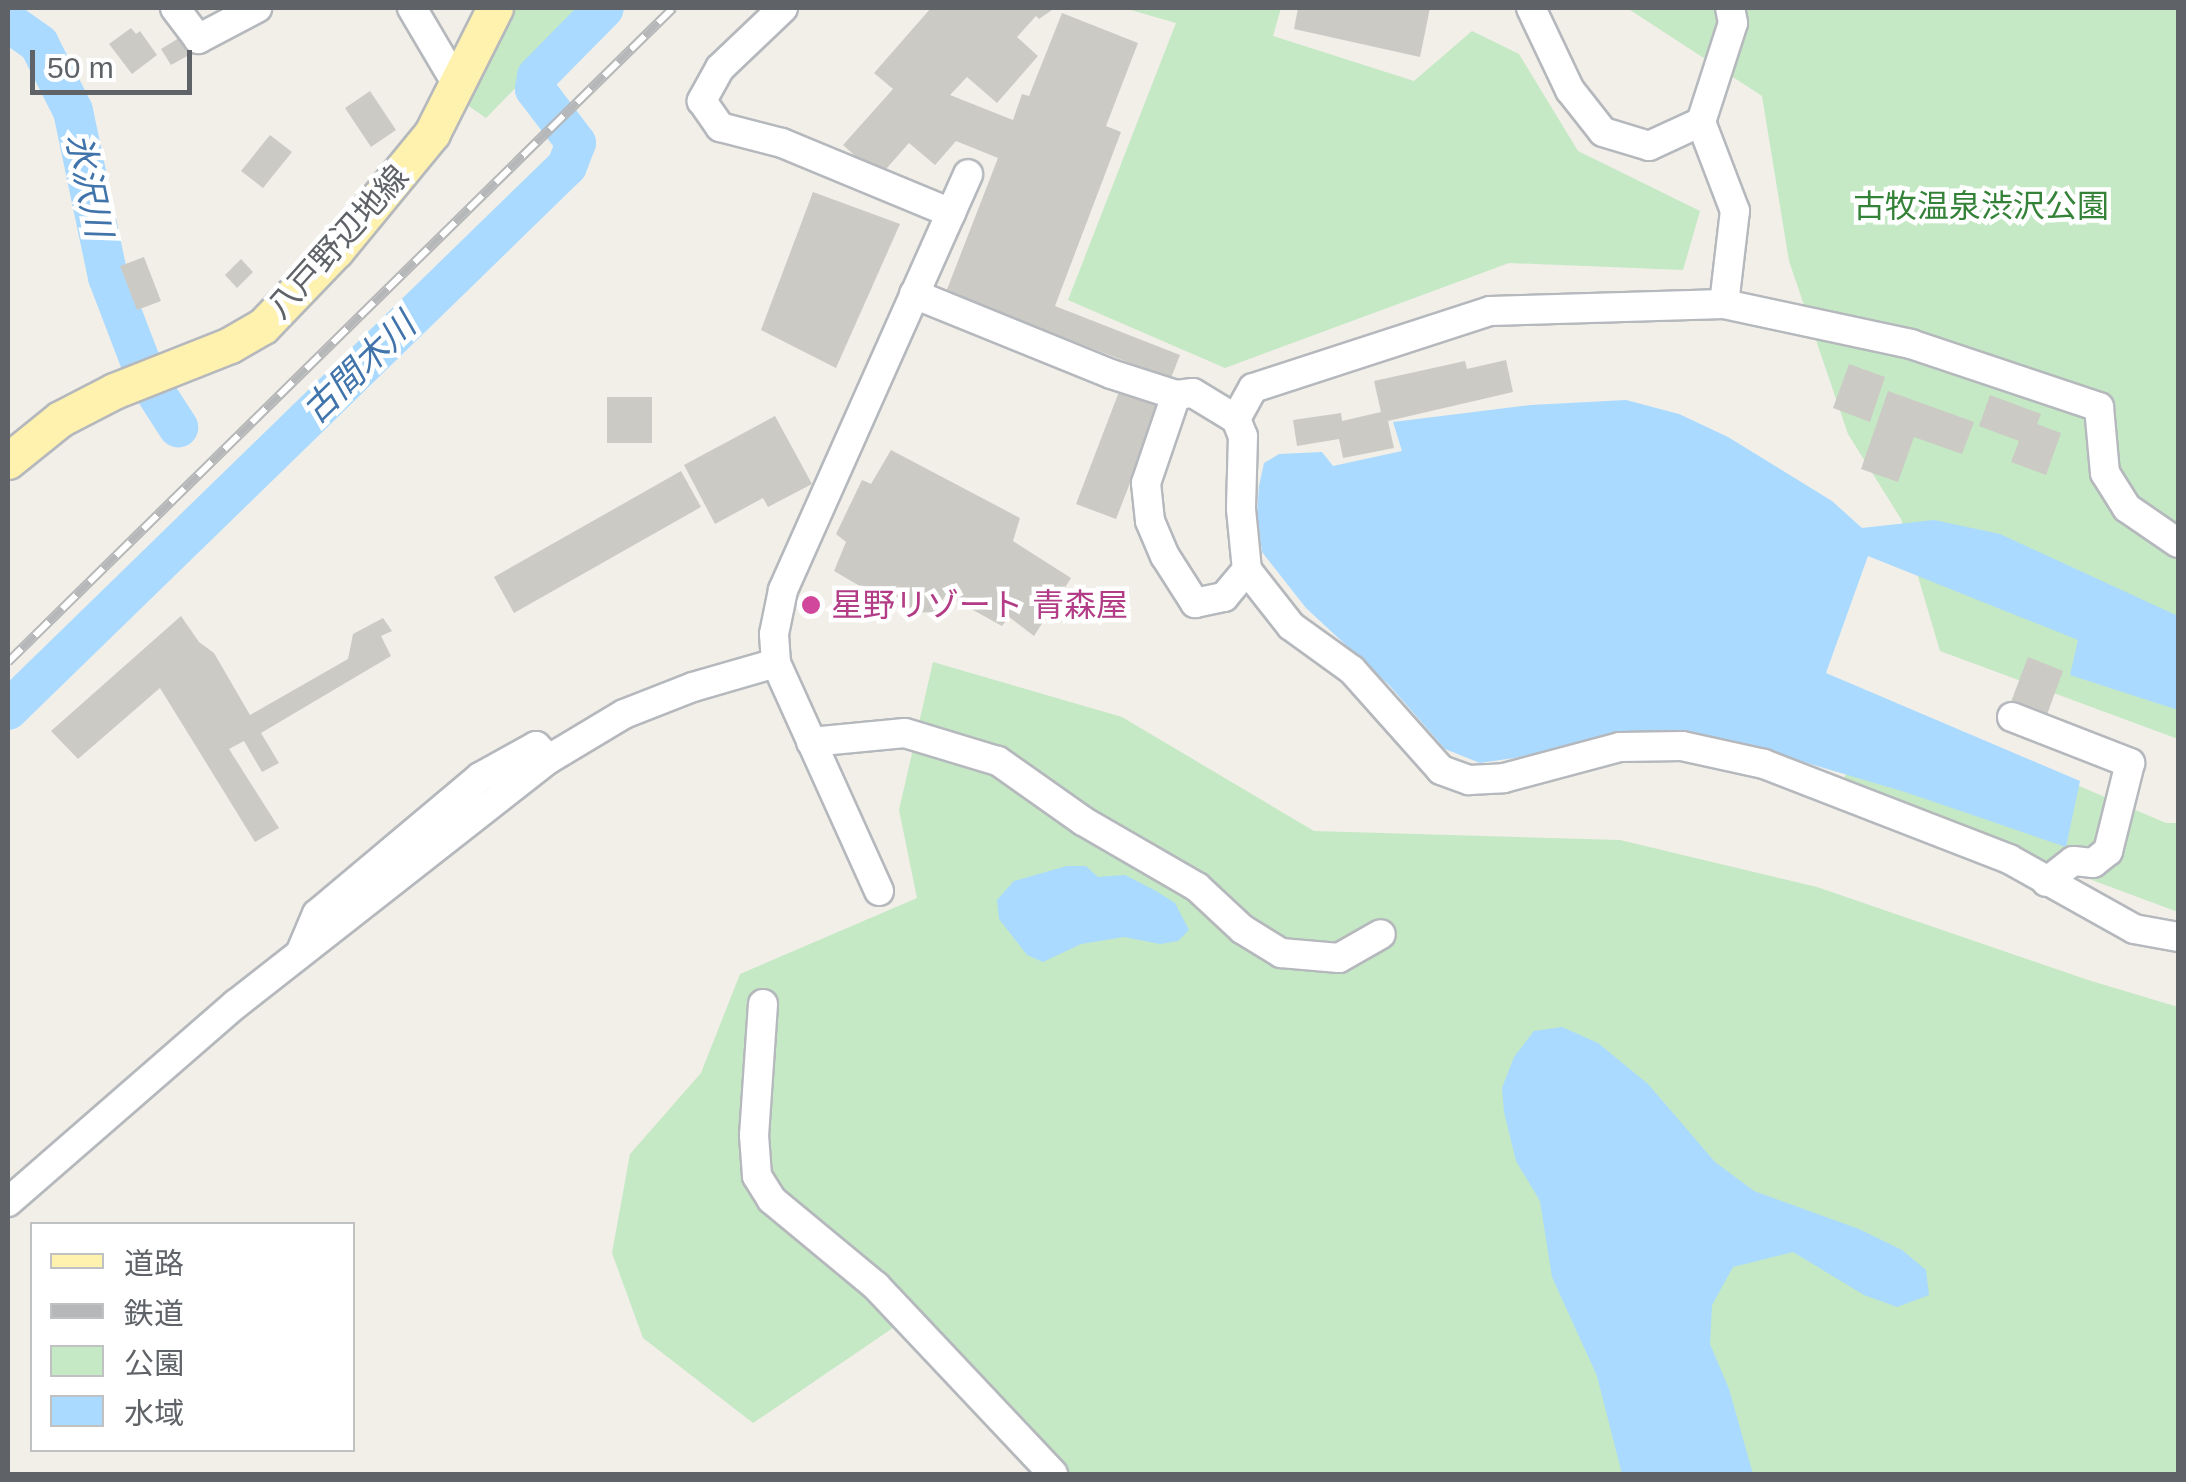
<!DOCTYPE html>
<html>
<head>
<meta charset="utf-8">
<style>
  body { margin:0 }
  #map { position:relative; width:2186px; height:1482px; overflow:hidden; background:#f1efe8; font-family:Helvetica,"Noto Sans JP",sans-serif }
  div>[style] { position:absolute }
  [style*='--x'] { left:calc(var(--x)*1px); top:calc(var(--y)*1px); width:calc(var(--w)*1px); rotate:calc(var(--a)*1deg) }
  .green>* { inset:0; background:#c5e8c5 }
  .water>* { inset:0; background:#aadaff }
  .river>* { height:40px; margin:-20px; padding:0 20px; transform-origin:20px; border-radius:20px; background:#aadaff }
  .building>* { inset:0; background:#cccac5 }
  .roads { filter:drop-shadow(2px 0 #b5b8bc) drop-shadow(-2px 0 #b5b8bc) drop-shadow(0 2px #b5b8bc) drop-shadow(0 -2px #b5b8bc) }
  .minor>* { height:28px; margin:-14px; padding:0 14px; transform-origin:14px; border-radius:14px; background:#fff }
  .major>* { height:35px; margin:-17.5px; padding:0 17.5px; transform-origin:17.5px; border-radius:17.5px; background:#fff2af }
  .rail>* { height:10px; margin-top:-5px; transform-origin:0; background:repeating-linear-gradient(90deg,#fff 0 19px,#b6b7b8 0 38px); box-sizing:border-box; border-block:2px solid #b6b7b8 }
  .dots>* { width:28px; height:28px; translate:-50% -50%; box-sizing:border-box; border:5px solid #fff; border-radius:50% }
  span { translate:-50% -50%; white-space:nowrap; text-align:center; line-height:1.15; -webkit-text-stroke:9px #fff; paint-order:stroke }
  .park-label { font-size:32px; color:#348238 }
  .street-label { font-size:32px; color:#5f6368 }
  .hotel-label { font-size:32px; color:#b23c85 }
  .left { translate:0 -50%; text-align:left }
  .water-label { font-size:35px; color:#4174aa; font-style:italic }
  .frame { position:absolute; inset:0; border:10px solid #5f6368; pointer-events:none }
  .legend { position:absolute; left:30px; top:1222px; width:325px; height:230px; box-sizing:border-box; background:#fff; border:2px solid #bfc1c3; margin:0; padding:12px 18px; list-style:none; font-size:30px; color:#5f6368 }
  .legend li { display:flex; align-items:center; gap:20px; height:50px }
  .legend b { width:50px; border:2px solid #bfc1c3 }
  .scale { position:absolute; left:30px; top:50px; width:162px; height:45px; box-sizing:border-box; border:5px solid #5f6368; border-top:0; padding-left:12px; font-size:30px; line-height:35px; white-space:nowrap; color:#5f6368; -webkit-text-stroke:8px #fff; paint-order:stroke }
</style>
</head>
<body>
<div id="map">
  <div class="green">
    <i style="clip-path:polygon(503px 8px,594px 8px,486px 118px,463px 102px)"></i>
    <i style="clip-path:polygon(1124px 8px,1281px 8px,1273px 36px,1414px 81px,1472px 31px,1519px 54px,1578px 151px,1700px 211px,1683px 270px,1509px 263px,1225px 368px,1068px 300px,1176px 23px)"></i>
    <i style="clip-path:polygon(1627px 8px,2178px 8px,2178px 739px,1940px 651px,1901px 519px,1848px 434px,1789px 261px,1762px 96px)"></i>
    <i style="clip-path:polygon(933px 662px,1122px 717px,1314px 831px,1620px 840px,1817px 887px,2088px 980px,2178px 1007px,2178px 1474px,1062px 1474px,912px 1315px,753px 1423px,643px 1338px,612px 1253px,630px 1154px,701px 1073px,740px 974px,917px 898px,899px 810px)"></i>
    <i style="clip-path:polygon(1888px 705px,2166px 823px,2178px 823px,2178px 912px,1839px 786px)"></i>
  </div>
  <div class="water">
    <i style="clip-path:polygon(1626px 400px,1679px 414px,1728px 437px,1832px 501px,1862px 528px,1934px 520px,2000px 534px,2178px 616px,2178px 710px,2070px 675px,2078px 640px,1868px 556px,1826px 673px,2080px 781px,2066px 847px,1905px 792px,1780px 755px,1690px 736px,1615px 733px,1561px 751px,1480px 763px,1445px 749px,1389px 685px,1306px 608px,1262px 552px,1257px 516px,1259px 486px,1264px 463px,1279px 454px,1322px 452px,1333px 466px,1402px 451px,1393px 422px,1531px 405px)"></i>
    <i style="clip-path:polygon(1067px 866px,1086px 866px,1098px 877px,1125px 875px,1156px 891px,1175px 903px,1189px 930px,1178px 941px,1160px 944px,1124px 937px,1081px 944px,1043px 962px,1027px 955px,999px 919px,997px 900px,1014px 881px)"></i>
    <i style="clip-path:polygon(1562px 1027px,1598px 1043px,1648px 1084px,1715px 1162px,1754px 1191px,1859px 1229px,1902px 1250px,1926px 1270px,1929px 1295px,1897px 1307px,1864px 1295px,1793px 1252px,1733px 1267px,1712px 1305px,1710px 1344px,1729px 1389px,1753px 1474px,1622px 1474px,1597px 1376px,1552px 1277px,1540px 1201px,1516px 1161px,1504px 1112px,1502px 1088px,1514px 1057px,1534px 1031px)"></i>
  </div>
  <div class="river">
    <i style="--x:8;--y:22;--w:38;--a:35"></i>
    <i style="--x:39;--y:44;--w:75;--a:63.1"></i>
    <i style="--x:73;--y:111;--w:170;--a:78.1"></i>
    <i style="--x:108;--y:277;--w:95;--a:69.1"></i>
    <i style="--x:149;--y:382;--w:54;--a:57.2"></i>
    <i style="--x:8;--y:710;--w:780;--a:-44.22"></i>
    <i style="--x:567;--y:166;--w:25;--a:-69"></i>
    <i style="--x:576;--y:143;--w:68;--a:-127.2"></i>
    <i style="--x:535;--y:89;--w:13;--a:-81"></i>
    <i style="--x:537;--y:76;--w:95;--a:-45.4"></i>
  </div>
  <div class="building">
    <i style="clip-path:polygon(931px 8px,1055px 8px,1039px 19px,1036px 16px,1017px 37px,1038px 56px,997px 103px,967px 77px,950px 95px,1013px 120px,1022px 94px,1029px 96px,1062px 13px,1138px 43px,1106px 126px,1121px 132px,1055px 306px,1180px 355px,1116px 519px,1076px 504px,1130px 363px,946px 292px,998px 158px,956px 141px,935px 165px,909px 143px,879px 177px,843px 145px,893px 89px,874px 73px)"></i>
    <i style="clip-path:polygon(1298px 8px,1430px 8px,1420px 57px,1294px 29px)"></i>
    <i style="clip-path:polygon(131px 28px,136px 34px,140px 31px,157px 55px,132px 74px,109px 44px)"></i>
    <i style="clip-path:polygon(179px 38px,189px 55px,171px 65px,161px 49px)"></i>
    <i style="clip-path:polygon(370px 91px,396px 130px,371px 147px,345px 108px)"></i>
    <i style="clip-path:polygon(270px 135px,292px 152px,263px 188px,241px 171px)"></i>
    <i style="clip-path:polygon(813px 192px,900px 224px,836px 368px,761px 330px)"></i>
    <i style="clip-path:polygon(144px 257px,161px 301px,137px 310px,120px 266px)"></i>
    <i style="clip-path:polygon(241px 259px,253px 272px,237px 288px,225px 275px)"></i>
    <i style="clip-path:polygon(1506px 360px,1513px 392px,1388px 421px,1394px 448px,1343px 458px,1339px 439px,1297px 446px,1293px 420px,1341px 413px,1342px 421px,1381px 412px,1374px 381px,1465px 361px,1467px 369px)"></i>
    <i style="clip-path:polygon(1849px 364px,1885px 377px,1870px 422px,1833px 408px)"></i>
    <i style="clip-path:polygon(1888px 391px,1974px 422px,1962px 454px,1914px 437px,1898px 482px,1861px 469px)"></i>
    <i style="clip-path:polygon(1990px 395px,2041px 414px,2037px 424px,2061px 433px,2046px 475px,2011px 462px,2019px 441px,1979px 426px)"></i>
    <i style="clip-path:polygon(607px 397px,652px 397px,652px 443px,607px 443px)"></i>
    <i style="clip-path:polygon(775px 416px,812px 484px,768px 507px,763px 498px,715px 524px,684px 465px)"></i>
    <i style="clip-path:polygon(891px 450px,1020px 518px,1013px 541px,1071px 578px,1034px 636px,1009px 617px,1002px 626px,946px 595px,934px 612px,906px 613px,834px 571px,846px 542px,836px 534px,862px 480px,871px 484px)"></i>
    <i style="clip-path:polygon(681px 471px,701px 507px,514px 613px,494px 577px)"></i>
    <i style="clip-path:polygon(181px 616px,199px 642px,214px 653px,250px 715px,348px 659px,353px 634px,383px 618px,392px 631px,381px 636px,391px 656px,261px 733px,279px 763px,262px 772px,244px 741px,229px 749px,279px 828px,255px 842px,160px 688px,78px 759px,51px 731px)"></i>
    <i style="clip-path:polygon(2028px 657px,2063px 671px,2045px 720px,2009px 707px)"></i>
  </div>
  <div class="roads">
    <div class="minor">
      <i style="--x:175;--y:8;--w:39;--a:53"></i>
      <i style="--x:198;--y:39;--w:67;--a:-27.7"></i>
      <i style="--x:412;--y:8;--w:91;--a:59.5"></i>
      <i style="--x:783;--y:8;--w:87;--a:136.4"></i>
      <i style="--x:720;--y:68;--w:38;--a:119"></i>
      <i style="--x:702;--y:101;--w:32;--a:55"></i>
      <i style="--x:720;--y:127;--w:64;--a:14.5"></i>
      <i style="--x:782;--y:143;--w:183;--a:22.5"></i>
      <i style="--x:1531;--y:8;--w:91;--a:64.6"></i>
      <i style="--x:1570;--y:90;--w:53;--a:51.8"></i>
      <i style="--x:1603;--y:132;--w:48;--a:16.9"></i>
      <i style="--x:1649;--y:146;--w:57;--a:-24.8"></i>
      <i style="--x:914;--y:294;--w:213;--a:22.1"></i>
      <i style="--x:1111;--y:374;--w:68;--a:17.9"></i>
      <i style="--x:1176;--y:395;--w:17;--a:-7"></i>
      <i style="--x:1193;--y:393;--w:50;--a:31.2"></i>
      <i style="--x:1724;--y:304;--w:94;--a:-83.3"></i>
      <i style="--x:1735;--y:211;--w:95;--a:-110.9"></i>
      <i style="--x:1701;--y:122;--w:104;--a:-72.1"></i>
      <i style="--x:1733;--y:23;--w:15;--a:-101"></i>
      <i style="--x:1176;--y:395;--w:93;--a:108.8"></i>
      <i style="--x:1146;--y:483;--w:38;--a:84"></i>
      <i style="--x:1150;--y:521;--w:38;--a:67"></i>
      <i style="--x:1165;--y:556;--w:56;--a:57.4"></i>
      <i style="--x:1195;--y:603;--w:30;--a:-12"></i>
      <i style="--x:1224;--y:597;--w:35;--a:-50"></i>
      <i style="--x:2178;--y:543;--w:62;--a:-145.5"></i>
      <i style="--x:2127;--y:508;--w:41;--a:-122.2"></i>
      <i style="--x:2105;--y:473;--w:66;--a:-95.2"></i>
      <i style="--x:2099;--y:407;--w:198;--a:-161.5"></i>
      <i style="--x:1911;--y:344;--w:191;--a:-167.9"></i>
      <i style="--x:1724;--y:304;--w:234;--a:178.3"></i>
      <i style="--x:1490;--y:311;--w:249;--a:162"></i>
      <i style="--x:1253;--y:388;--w:35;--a:119"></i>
      <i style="--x:1236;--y:419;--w:18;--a:68"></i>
      <i style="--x:1243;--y:436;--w:73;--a:91.6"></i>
      <i style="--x:1241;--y:509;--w:61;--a:84.4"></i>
      <i style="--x:1247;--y:570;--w:71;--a:51.8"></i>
      <i style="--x:1291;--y:626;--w:75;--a:35.8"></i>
      <i style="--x:1352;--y:670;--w:134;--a:48.3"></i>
      <i style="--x:1441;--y:770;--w:30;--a:20"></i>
      <i style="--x:1469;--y:780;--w:35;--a:-3"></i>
      <i style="--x:1504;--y:778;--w:120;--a:-15"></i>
      <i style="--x:1620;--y:747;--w:62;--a:-0.9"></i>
      <i style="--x:1682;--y:746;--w:84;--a:12.4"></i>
      <i style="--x:1764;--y:764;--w:263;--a:21.2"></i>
      <i style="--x:2009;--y:859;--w:143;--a:29.2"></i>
      <i style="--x:2134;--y:929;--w:45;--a:10.3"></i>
      <i style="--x:2012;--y:717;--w:127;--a:21.3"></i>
      <i style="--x:2130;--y:763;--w:91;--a:104"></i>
      <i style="--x:2108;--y:851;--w:19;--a:141"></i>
      <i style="--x:2093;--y:863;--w:20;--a:-174"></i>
      <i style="--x:2073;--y:861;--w:34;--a:142"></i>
      <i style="--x:811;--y:742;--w:94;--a:-5.5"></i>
      <i style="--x:905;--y:733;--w:97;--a:16.8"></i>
      <i style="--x:998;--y:761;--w:104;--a:35.2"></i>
      <i style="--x:1083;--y:821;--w:132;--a:30.1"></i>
      <i style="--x:1197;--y:887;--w:62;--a:43"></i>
      <i style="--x:1242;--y:929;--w:46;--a:31.6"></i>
      <i style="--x:1281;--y:953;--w:58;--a:4.9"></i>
      <i style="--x:1339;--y:958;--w:48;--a:-29.7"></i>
      <i style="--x:879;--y:891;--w:250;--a:-114.3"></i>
      <i style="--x:776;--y:663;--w:29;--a:-94"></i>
      <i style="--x:774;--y:634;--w:45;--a:-78.4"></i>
      <i style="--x:783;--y:590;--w:455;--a:-66"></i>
      <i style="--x:302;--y:949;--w:38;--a:-67"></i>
      <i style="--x:317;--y:914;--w:213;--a:-40"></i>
      <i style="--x:480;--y:777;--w:64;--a:-29"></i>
      <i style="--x:536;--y:746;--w:18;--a:45"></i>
      <i style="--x:763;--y:1004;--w:131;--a:93.9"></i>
      <i style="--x:754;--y:1135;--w:41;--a:85.8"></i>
      <i style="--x:757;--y:1176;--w:28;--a:58"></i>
      <i style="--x:772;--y:1200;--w:135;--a:39.6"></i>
      <i style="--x:876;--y:1286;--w:258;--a:46.7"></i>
      <i style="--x:8;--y:1202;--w:302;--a:-41"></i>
      <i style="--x:236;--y:1004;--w:397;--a:-38.1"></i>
      <i style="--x:549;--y:759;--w:87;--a:-31"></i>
      <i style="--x:624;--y:714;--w:74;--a:-21.4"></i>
      <i style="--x:693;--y:687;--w:86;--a:-16.1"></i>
    </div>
    <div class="major">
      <i style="--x:8;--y:461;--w:67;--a:-38.9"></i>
      <i style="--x:60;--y:419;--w:61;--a:-27.4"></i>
      <i style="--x:114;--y:391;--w:125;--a:-21.6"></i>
      <i style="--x:230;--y:345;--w:38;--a:-30"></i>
      <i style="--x:263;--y:326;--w:105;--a:-46.2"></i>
      <i style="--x:336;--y:250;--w:151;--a:-50.6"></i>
      <i style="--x:432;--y:133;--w:140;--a:-63.3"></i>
    </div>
  </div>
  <div class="rail">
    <i style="--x:8;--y:662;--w:933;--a:-44.52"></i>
  </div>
  <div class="dots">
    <i style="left:811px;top:605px;background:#d1479c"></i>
  </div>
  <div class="park-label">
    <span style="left:1981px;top:206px">古牧温泉渋沢公園</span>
  </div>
  <div class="street-label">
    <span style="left:338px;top:242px;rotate:-48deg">八戸野辺地線</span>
  </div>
  <div class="hotel-label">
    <span class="left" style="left:831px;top:605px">星野リゾート 青森屋</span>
  </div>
  <div class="water-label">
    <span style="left:89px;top:185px;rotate:78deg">氷沢川</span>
    <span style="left:359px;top:368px;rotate:-44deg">古間木川</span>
  </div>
  <div class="frame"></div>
  <ul class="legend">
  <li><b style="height:12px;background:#fff2af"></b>道路</li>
  <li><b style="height:12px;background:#b6b7b8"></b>鉄道</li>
  <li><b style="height:28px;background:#c5e8c5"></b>公園</li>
  <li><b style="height:28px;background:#aadaff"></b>水域</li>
  </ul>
  <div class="scale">50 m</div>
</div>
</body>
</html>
